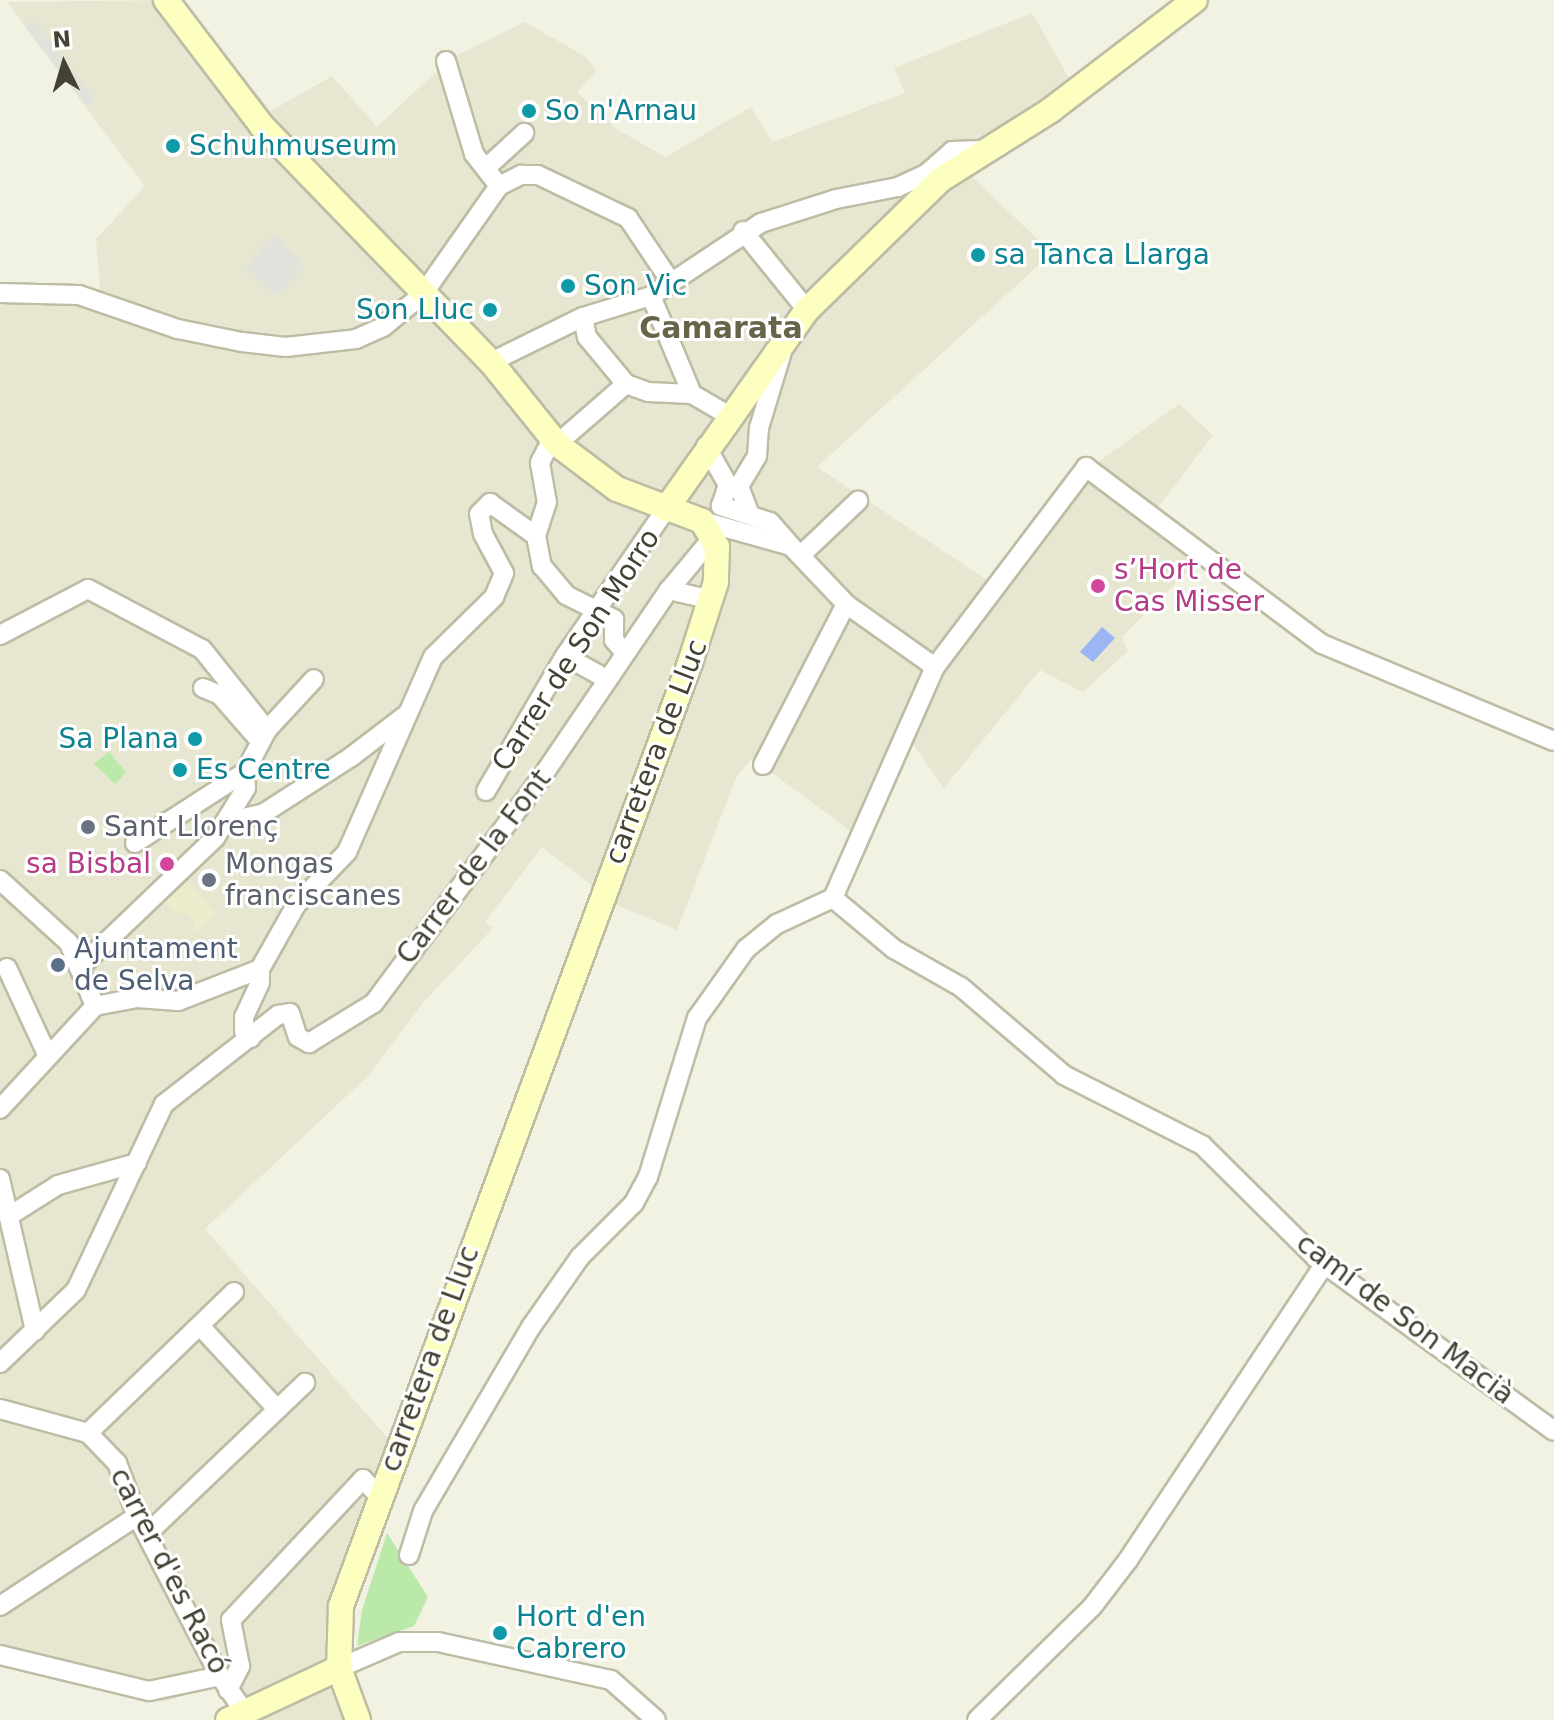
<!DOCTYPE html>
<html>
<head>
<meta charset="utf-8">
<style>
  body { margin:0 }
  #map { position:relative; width:1554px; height:1720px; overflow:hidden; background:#f2f2e3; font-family:"DejaVu Sans",sans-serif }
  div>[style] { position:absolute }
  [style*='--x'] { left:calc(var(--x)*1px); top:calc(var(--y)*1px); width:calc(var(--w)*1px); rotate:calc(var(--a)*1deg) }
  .residential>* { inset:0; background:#e7e6d0 }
  .education>* { inset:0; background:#ececcc }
  .green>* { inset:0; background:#bae9a9 }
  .parking>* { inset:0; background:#e2e2dc }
  .water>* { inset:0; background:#9bb6f3 }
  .roads { filter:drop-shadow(2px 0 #bebca5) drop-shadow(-2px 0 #bebca5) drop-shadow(0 2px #bebca5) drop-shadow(0 -2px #bebca5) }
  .street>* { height:18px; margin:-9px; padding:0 9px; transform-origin:9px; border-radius:9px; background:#fff }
  .secondary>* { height:24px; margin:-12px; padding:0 12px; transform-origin:12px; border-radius:12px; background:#fdffc0 }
  .dots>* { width:22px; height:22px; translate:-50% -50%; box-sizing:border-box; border:4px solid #fff; border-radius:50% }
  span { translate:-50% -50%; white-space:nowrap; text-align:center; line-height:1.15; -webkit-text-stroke:6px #fff; paint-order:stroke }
  .culture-label { font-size:28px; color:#0d838f }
  .left { translate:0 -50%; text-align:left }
  .right { translate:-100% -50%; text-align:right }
  .hotel-label { font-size:28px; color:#b23c85 }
  .street-label { font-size:28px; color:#444233 }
  .worship-label { font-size:28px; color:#5b616d }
  .service-label { font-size:28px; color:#4e5e75 }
  .neighbourhood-label { font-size:30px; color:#67644a; font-weight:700 }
  .north { position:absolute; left:24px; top:24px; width:80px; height:80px; -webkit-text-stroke:6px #fff; paint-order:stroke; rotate:355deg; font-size:22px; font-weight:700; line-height:32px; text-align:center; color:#444233 }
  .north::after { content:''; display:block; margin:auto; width:28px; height:36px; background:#444233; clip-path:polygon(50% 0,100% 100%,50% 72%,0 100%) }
</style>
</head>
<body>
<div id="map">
  <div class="residential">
    <i style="clip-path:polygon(177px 0,271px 111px,332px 76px,377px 127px,451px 58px,525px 22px,586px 57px,597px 71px,577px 92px,618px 130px,666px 157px,751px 107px,772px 142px,905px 93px,894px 68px,1032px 13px,1077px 92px,967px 172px,1052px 253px,817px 467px,993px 584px,1087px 470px,1179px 404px,1213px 435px,1152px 515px,1198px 561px,1122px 637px,1128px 651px,1083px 692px,1040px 670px,944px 788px,910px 740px,856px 835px,752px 758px,736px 778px,677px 930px,618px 906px,542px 847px,485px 922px,493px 928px,422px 1004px,370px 1074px,205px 1229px,390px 1441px,332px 1628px,362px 1720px,224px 1720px,232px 1700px,216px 1685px,164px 1702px,0 1662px,0 289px,100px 289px,96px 239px,145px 186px,7px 2px)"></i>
  </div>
  <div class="education">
    <i style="clip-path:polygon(181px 875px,216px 912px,198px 932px,192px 929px,195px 922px,183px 911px,178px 915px,160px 896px)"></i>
  </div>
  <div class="green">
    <i style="clip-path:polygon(109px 752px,126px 772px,115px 784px,94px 764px)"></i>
    <i style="clip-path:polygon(387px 1533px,428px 1597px,414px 1626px,357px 1646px,362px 1610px)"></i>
  </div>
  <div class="parking">
    <i style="clip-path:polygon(34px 20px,96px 100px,87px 107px,25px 27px)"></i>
    <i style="clip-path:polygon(274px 235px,305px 265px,276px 296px,245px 266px)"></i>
  </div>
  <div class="water">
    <i style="clip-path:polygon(1102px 627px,1115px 638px,1093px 662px,1080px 652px)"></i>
  </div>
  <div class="roads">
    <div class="street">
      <i style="--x:446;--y:61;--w:97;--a:73.2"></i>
      <i style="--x:474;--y:154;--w:41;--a:52"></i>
      <i style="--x:486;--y:168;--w:52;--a:-42.6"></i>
      <i style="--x:743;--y:231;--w:102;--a:51"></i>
      <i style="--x:0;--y:293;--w:79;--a:1.5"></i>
      <i style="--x:79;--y:295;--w:105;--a:19"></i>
      <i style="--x:178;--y:329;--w:65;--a:11.5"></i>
      <i style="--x:242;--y:342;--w:44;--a:6.5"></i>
      <i style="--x:286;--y:347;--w:70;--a:-6.5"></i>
      <i style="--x:356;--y:339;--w:30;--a:-24"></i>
      <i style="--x:383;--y:327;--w:52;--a:-39.5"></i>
      <i style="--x:423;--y:294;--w:132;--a:-54.9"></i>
      <i style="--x:499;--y:186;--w:25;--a:-27"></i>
      <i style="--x:521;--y:175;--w:17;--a:0"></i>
      <i style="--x:538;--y:175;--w:100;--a:25.5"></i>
      <i style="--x:628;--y:218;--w:77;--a:56.1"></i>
      <i style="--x:651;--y:296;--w:106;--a:67.3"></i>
      <i style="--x:692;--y:394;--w:42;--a:30.3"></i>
      <i style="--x:583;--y:317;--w:20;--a:79"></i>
      <i style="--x:587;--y:337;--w:61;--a:50.3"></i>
      <i style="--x:626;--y:384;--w:23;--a:20"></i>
      <i style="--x:648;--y:392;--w:44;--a:2.6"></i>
      <i style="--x:491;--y:362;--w:102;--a:-26.1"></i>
      <i style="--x:583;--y:317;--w:71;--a:-17.2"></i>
      <i style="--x:651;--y:296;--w:132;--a:-33.6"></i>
      <i style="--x:761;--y:223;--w:79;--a:-17.7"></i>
      <i style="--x:836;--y:199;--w:63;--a:-11"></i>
      <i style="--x:898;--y:187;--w:31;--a:-25"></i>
      <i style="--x:926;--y:174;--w:35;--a:-41"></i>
      <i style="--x:952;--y:151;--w:30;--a:-2"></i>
      <i style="--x:552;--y:439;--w:27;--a:117"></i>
      <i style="--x:540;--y:463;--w:40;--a:80"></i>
      <i style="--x:547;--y:502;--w:36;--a:108"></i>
      <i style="--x:536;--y:536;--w:31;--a:79"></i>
      <i style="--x:542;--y:566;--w:38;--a:50"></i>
      <i style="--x:566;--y:595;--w:54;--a:26.6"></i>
      <i style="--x:614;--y:619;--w:21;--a:90"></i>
      <i style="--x:614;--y:640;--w:16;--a:50"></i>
      <i style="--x:557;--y:444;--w:91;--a:-41"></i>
      <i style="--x:750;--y:515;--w:31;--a:-111"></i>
      <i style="--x:739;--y:486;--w:35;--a:-59"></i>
      <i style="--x:757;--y:456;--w:28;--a:-86"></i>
      <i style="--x:759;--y:428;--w:79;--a:-73.2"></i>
      <i style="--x:702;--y:521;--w:92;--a:15.7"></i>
      <i style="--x:791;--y:546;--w:32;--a:-131"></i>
      <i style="--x:770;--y:522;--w:52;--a:-161.9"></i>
      <i style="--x:721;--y:506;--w:22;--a:-72"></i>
      <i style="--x:728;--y:485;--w:45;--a:-119.4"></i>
      <i style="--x:791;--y:546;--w:80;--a:46.5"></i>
      <i style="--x:846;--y:604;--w:109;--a:35.3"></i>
      <i style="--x:801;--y:555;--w:79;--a:-43.5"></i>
      <i style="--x:669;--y:590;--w:44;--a:13.1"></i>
      <i style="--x:0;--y:635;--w:99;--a:-27.6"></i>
      <i style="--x:88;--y:589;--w:129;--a:27.8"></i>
      <i style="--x:202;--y:649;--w:104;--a:51.3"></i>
      <i style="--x:565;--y:656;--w:38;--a:29"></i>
      <i style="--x:203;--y:688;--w:18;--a:22"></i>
      <i style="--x:220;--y:695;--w:62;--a:48.9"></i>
      <i style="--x:763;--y:765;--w:181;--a:-62.7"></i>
      <i style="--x:486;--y:791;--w:156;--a:-59.7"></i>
      <i style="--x:565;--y:656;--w:178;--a:-55.5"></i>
      <i style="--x:226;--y:822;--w:39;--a:-13"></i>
      <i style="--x:264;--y:813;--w:103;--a:-32.8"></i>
      <i style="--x:351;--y:757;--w:71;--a:-37.5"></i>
      <i style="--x:135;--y:843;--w:131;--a:-32.8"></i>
      <i style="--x:245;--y:772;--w:47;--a:-62.4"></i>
      <i style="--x:267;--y:730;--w:69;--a:-47.3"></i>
      <i style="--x:0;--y:880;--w:93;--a:42.4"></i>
      <i style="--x:69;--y:943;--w:68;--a:67.6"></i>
      <i style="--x:833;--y:898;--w:80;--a:39.9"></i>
      <i style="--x:894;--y:949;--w:77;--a:29.6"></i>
      <i style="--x:961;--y:987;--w:135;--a:40.5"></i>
      <i style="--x:1064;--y:1075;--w:155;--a:26.9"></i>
      <i style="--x:1202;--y:1145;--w:161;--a:44.7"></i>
      <i style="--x:1316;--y:1258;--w:294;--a:36"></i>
      <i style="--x:7;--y:968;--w:95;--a:65.1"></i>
      <i style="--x:79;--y:968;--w:188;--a:-43.7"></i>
      <i style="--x:215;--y:838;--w:59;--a:-58.2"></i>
      <i style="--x:246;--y:788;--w:16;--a:-94"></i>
      <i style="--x:95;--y:1006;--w:43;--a:-10.8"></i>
      <i style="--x:137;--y:998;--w:41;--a:4.2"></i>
      <i style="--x:178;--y:1001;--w:88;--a:-21.3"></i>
      <i style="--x:260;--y:969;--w:73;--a:-60.6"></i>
      <i style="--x:296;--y:905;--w:74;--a:-46.1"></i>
      <i style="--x:347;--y:852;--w:213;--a:-66.2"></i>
      <i style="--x:433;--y:657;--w:86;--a:-44.5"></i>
      <i style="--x:494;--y:597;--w:26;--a:-67"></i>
      <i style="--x:504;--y:573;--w:44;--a:-118.3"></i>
      <i style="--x:483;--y:534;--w:20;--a:-101"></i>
      <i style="--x:479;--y:514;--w:16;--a:-45"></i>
      <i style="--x:490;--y:503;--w:57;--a:35.7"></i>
      <i style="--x:251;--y:1038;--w:10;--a:-135"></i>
      <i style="--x:244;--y:1031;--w:14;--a:-90"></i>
      <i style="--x:244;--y:1017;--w:38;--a:-65"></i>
      <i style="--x:260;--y:982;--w:13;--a:-90"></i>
      <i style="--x:0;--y:1109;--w:140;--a:-47.3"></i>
      <i style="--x:0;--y:1179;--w:156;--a:77"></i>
      <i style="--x:9;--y:1216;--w:58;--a:-32.3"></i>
      <i style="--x:58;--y:1185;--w:82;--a:-15.6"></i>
      <i style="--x:200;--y:1326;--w:113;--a:47.1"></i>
      <i style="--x:0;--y:1363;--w:105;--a:-43.8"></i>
      <i style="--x:76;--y:1290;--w:206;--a:-64.7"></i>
      <i style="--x:164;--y:1104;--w:145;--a:-38"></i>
      <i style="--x:278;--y:1015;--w:12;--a:-9"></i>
      <i style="--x:290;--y:1013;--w:25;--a:72"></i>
      <i style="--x:298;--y:1037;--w:13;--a:29"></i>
      <i style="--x:309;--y:1043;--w:76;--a:-31.6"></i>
      <i style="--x:374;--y:1003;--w:280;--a:-53.4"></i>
      <i style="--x:541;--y:778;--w:227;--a:-55.8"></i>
      <i style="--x:669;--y:590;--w:70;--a:-50.2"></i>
      <i style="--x:0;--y:1409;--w:91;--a:15.3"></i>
      <i style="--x:88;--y:1433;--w:42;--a:46"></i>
      <i style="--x:117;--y:1463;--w:57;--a:69.3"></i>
      <i style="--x:137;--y:1516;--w:180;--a:62.6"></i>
      <i style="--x:220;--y:1676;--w:41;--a:55.9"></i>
      <i style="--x:88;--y:1433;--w:203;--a:-44"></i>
      <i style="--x:147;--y:1534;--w:219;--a:-43.7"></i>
      <i style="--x:409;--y:1555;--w:46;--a:-72.3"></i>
      <i style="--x:423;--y:1511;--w:213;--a:-59.6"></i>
      <i style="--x:531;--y:1327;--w:85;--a:-55"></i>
      <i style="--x:580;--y:1257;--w:76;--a:-45"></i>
      <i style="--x:634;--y:1203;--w:30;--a:-62"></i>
      <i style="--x:648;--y:1177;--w:166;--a:-72.9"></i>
      <i style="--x:697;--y:1018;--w:85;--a:-54.6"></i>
      <i style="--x:746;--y:949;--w:40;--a:-39"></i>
      <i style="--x:777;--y:924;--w:62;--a:-24.9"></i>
      <i style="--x:833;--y:898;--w:253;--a:-66.2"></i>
      <i style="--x:935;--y:667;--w:251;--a:-52.9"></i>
      <i style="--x:1086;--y:467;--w:295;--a:36.9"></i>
      <i style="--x:1322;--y:644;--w:251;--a:22.7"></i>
      <i style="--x:0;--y:1606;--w:164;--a:-33.3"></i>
      <i style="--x:0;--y:1655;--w:153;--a:13.6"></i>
      <i style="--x:149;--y:1691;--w:73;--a:-11.9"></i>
      <i style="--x:339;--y:1668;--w:65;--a:-23.4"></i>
      <i style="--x:399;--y:1642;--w:39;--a:0"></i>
      <i style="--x:438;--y:1642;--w:177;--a:12.4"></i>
      <i style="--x:611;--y:1680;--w:60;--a:41.6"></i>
      <i style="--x:228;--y:1690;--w:27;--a:-63"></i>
      <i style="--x:240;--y:1666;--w:47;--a:-101.1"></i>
      <i style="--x:231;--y:1620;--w:193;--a:-46.9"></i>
      <i style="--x:363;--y:1479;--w:25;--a:47"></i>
      <i style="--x:977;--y:1720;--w:161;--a:-44.5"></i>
      <i style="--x:1092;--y:1607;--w:59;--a:-52.5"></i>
      <i style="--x:1128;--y:1560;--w:356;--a:-56.4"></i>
    </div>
    <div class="secondary">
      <i style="--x:166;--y:0;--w:158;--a:52.7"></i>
      <i style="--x:262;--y:126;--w:329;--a:45.9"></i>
      <i style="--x:491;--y:362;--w:105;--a:51.2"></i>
      <i style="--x:557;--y:444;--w:75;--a:36.9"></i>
      <i style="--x:617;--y:489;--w:91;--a:20.6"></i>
      <i style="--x:702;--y:521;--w:30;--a:60"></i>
      <i style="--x:717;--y:547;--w:35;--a:92"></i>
      <i style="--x:716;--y:582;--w:85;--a:107.8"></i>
      <i style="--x:690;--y:663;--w:1006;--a:110.31"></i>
      <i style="--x:341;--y:1606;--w:62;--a:91.8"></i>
      <i style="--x:339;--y:1668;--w:55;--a:69.9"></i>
      <i style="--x:666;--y:509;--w:244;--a:-54.7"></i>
      <i style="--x:807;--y:310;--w:186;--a:-44.3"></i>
      <i style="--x:940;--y:180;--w:131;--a:-32.2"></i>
      <i style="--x:1051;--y:110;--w:181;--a:-37.4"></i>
      <i style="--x:228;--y:1720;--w:123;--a:-25.1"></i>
    </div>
  </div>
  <div class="dots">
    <i style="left:529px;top:111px;background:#0f9aa8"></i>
    <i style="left:173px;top:146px;background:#0f9aa8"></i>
    <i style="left:978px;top:255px;background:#0f9aa8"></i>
    <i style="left:568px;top:286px;background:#0f9aa8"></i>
    <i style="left:490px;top:310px;background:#0f9aa8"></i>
    <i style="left:1098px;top:586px;background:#d1479c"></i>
    <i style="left:195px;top:739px;background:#0f9aa8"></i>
    <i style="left:180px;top:770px;background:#0f9aa8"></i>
    <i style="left:88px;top:827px;background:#6b7280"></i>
    <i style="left:167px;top:864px;background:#d1479c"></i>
    <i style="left:209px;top:880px;background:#6b7280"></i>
    <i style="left:58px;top:965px;background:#5c6f8a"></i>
    <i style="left:500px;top:1633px;background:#0f9aa8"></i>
  </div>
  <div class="culture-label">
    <span class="left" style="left:545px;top:111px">So n'Arnau</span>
    <span class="left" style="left:189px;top:146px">Schuhmuseum</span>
    <span class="left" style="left:994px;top:255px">sa Tanca Llarga</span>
    <span class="left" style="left:584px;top:286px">Son Vic</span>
    <span class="right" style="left:474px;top:310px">Son Lluc</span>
    <span class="right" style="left:179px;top:739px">Sa Plana</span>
    <span class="left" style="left:196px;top:770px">Es Centre</span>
    <span class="left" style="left:516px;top:1633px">Hort d'en<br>Cabrero</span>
  </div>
  <div class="hotel-label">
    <span class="left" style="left:1114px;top:586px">s’Hort de<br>Cas Misser</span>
    <span class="right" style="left:151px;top:864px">sa Bisbal</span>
  </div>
  <div class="street-label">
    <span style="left:576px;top:650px;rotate:-57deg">Carrer de Son Morro</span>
    <span style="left:656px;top:752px;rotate:-69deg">carretera de Lluc</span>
    <span style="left:474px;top:867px;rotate:-53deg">Carrer de la Font</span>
    <span style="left:1405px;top:1319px;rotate:37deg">camí de Son Macià</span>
    <span style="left:430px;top:1359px;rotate:-70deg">carretera de Lluc</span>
    <span style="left:169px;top:1571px;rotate:63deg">carrer d'es Racó</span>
  </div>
  <div class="worship-label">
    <span class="left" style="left:104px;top:827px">Sant Llorenç</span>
    <span class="left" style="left:225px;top:880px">Mongas<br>franciscanes</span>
  </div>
  <div class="service-label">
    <span class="left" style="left:74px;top:965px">Ajuntament<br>de Selva</span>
  </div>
  <div class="neighbourhood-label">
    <span style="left:721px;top:328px">Camarata</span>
  </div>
  <div class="north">N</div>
</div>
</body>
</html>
